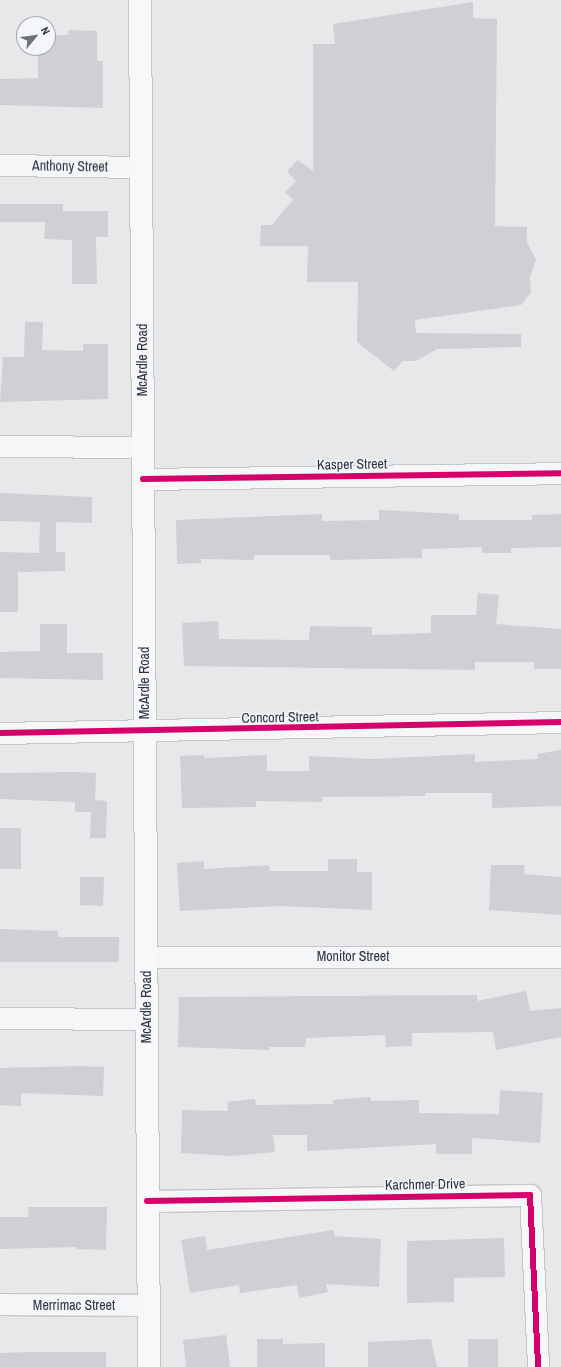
<!DOCTYPE html>
<html>
<head>
<meta charset="utf-8">
<style>
  body { margin:0 }
  #map { position:relative; width:561px; height:1367px; overflow:hidden; background:#e6e8ea; font-family:"Archivo Narrow",sans-serif }
  div>[style] { position:absolute }
  [style*='--x'] { left:calc(var(--x)*1px); top:calc(var(--y)*1px); width:calc(var(--w)*1px); rotate:calc(var(--a)*1deg) }
  .building>* { inset:0; background:#ced0d3 }
  .roads { filter:drop-shadow(1px 0 #c4c6c8) drop-shadow(-1px 0 #c4c6c8) drop-shadow(0 1px #c4c6c8) drop-shadow(0 -1px #c4c6c8) }
  .minor>* { height:21px; margin:-10.5px; padding:0 10.5px; transform-origin:10.5px; border-radius:10.5px; background:#f5f6f7 }
  .major>* { height:22px; margin:-11px; padding:0 11px; transform-origin:11px; border-radius:11px; background:#f8f8f8 }
  .cycleway>* { height:6px; margin:-3px; padding:0 3px; transform-origin:3px; border-radius:3px; background:#d6006c }
  span { translate:-50% -50%; white-space:nowrap; text-align:center; line-height:1.15; -webkit-text-stroke:3px #f4f6f9; paint-order:stroke }
  .street-label { font-size:14px; color:#2b3445 }
  .north { position:absolute; left:16px; top:16px; width:40px; height:40px; box-sizing:border-box; background:#f4f6f9; border:1px solid #a4a8b1; border-radius:50%; rotate:61deg; font-size:11px; font-weight:700; line-height:16px; text-align:center; color:#2b3445 }
  .north::after { content:''; display:block; margin:auto; width:14px; height:18px; background:#6c737f; clip-path:polygon(50% 0,100% 100%,50% 72%,0 100%) }
</style>
</head>
<body>
<div id="map">
  <div class="building">
    <i style="clip-path:polygon(473px 2px,473px 18px,497px 19px,495px 226px,527px 227px,527px 242px,536px 260px,530px 277px,531px 292px,521px 305px,415px 320px,416px 333px,521px 334px,521px 347px,437px 349px,416px 361px,403px 361px,394px 371px,357px 342px,358px 282px,307px 282px,308px 246px,260px 246px,261px 225px,272px 225px,293px 200px,285px 192px,296px 181px,287px 171px,298px 160px,313px 171px,313px 44px,335px 44px,333px 24px)"></i>
    <i style="clip-path:polygon(69px 30px,97px 31px,97px 61px,103px 61px,103px 108px,0 105px,0 79px,38px 78px,38px 48px,48px 48px,48px 35px,68px 35px)"></i>
    <i style="clip-path:polygon(0 204px,63px 204px,63px 211px,108px 211px,108px 237px,96px 237px,97px 284px,72px 284px,72px 240px,44px 239px,45px 222px,0 222px)"></i>
    <i style="clip-path:polygon(25px 322px,43px 322px,42px 350px,83px 351px,83px 344px,108px 344px,108px 399px,0 402px,3px 357px,24px 357px)"></i>
    <i style="clip-path:polygon(0 493px,92px 497px,92px 523px,56px 522px,56px 552px,65px 552px,65px 571px,18px 572px,18px 612px,0 612px,0 552px,39px 553px,40px 522px,0 521px)"></i>
    <i style="clip-path:polygon(379px 510px,459px 514px,459px 520px,532px 520px,532px 515px,561px 514px,561px 547px,511px 548px,511px 553px,482px 553px,482px 547px,422px 549px,422px 558px,330px 560px,330px 555px,254px 555px,254px 560px,201px 559px,201px 563px,177px 564px,176px 520px,322px 514px,322px 521px,379px 520px)"></i>
    <i style="clip-path:polygon(478px 593px,499px 595px,496px 624px,561px 629px,561px 669px,534px 669px,534px 662px,475px 662px,475px 670px,184px 666px,182px 623px,218px 621px,219px 639px,309px 640px,310px 626px,372px 627px,372px 635px,431px 633px,431px 615px,476px 615px)"></i>
    <i style="clip-path:polygon(40px 624px,67px 624px,67px 653px,103px 653px,103px 680px,0 678px,0 652px,40px 651px)"></i>
    <i style="clip-path:polygon(561px 750px,561px 806px,492px 808px,492px 793px,425px 793px,425px 796px,322px 797px,322px 802px,256px 801px,256px 807px,182px 808px,180px 756px,204px 755px,204px 758px,267px 755px,267px 771px,309px 771px,309px 756px,372px 759px,475px 754px,475px 762px,538px 759px,537px 754px)"></i>
    <i style="clip-path:polygon(75px 772px,96px 773px,95px 800px,107px 801px,106px 838px,90px 838px,91px 812px,75px 812px,75px 802px,0 799px,0 773px)"></i>
    <i style="clip-path:polygon(0 828px,21px 828px,21px 869px,0 869px)"></i>
    <i style="clip-path:polygon(328px 859px,357px 859px,357px 872px,372px 872px,372px 910px,281px 906px,180px 911px,177px 863px,204px 861px,204px 869px,269px 865px,270px 871px,328px 871px)"></i>
    <i style="clip-path:polygon(491px 865px,525px 865px,524px 874px,561px 877px,561px 915px,489px 910px)"></i>
    <i style="clip-path:polygon(80px 877px,104px 877px,103px 906px,80px 905px)"></i>
    <i style="clip-path:polygon(0 929px,58px 931px,58px 937px,119px 937px,119px 962px,0 962px)"></i>
    <i style="clip-path:polygon(526px 991px,530px 1011px,561px 1008px,561px 1037px,496px 1050px,493px 1032px,412px 1033px,412px 1046px,386px 1047px,385px 1035px,306px 1038px,305px 1047px,269px 1047px,269px 1050px,178px 1047px,179px 997px,477px 995px,477px 1001px)"></i>
    <i style="clip-path:polygon(81px 1066px,104px 1067px,103px 1096px,21px 1093px,21px 1106px,0 1105px,0 1068px)"></i>
    <i style="clip-path:polygon(500px 1090px,543px 1093px,540px 1143px,472px 1138px,472px 1154px,436px 1154px,436px 1144px,307px 1151px,307px 1135px,273px 1135px,275px 1152px,232px 1156px,181px 1153px,182px 1110px,228px 1111px,227px 1102px,255px 1099px,256px 1105px,333px 1104px,333px 1100px,370px 1097px,371px 1101px,419px 1100px,419px 1113px,499px 1114px)"></i>
    <i style="clip-path:polygon(28px 1207px,107px 1207px,106px 1250px,77px 1249px,77px 1247px,0 1249px,0 1217px,29px 1217px)"></i>
    <i style="clip-path:polygon(333px 1230px,335px 1236px,381px 1239px,379px 1287px,326px 1284px,328px 1292px,299px 1298px,297px 1285px,240px 1293px,239px 1285px,190px 1293px,181px 1240px,205px 1236px,207px 1250px)"></i>
    <i style="clip-path:polygon(504px 1238px,505px 1277px,454px 1278px,454px 1302px,407px 1303px,407px 1241px)"></i>
    <i style="clip-path:polygon(226px 1335px,230px 1367px,186px 1367px,183px 1340px)"></i>
    <i style="clip-path:polygon(257px 1339px,283px 1339px,283px 1344px,325px 1343px,325px 1367px,257px 1367px)"></i>
    <i style="clip-path:polygon(431px 1339px,437px 1367px,368px 1367px,368px 1342px)"></i>
    <i style="clip-path:polygon(468px 1339px,498px 1339px,498px 1367px,468px 1367px)"></i>
    <i style="clip-path:polygon(30px 1352px,106px 1352px,106px 1367px,0 1367px,0 1353px)"></i>
  </div>
  <div class="roads">
    <div class="minor">
      <i style="--x:0;--y:165;--w:141;--a:0.8"></i>
      <i style="--x:0;--y:446;--w:143;--a:0.4"></i>
      <i style="--x:143;--y:479;--w:418;--a:-0.8"></i>
      <i style="--x:0;--y:733;--w:561;--a:-1.12"></i>
      <i style="--x:146;--y:957;--w:415;--a:0"></i>
      <i style="--x:0;--y:1018;--w:146;--a:0.4"></i>
      <i style="--x:147;--y:1201;--w:383;--a:-0.9"></i>
      <i style="--x:530;--y:1195;--w:172;--a:87.3"></i>
      <i style="--x:0;--y:1304;--w:148;--a:0.4"></i>
    </div>
    <div class="major">
      <i style="--x:140;--y:0;--w:1367;--a:89.62"></i>
    </div>
  </div>
  <div class="cycleway">
    <i style="--x:143;--y:479;--w:418;--a:-0.8"></i>
    <i style="--x:0;--y:733;--w:561;--a:-1.12"></i>
    <i style="--x:147;--y:1201;--w:383;--a:-0.9"></i>
    <i style="--x:530;--y:1195;--w:172;--a:87.3"></i>
  </div>
  <div class="street-label">
    <span style="left:70px;top:166px;rotate:1deg">Anthony Street</span>
    <span style="left:142px;top:360px;rotate:-90deg">McArdle Road</span>
    <span style="left:352px;top:464px;rotate:-1deg">Kasper Street</span>
    <span style="left:144px;top:683px;rotate:-90deg">McArdle Road</span>
    <span style="left:280px;top:717px;rotate:-1deg">Concord Street</span>
    <span style="left:353px;top:956px">Monitor Street</span>
    <span style="left:146px;top:1007px;rotate:-90deg">McArdle Road</span>
    <span style="left:425px;top:1184px;rotate:-1deg">Karchmer Drive</span>
    <span style="left:74px;top:1305px">Merrimac Street</span>
  </div>
  <div class="north">N</div>
</div>
</body>
</html>
